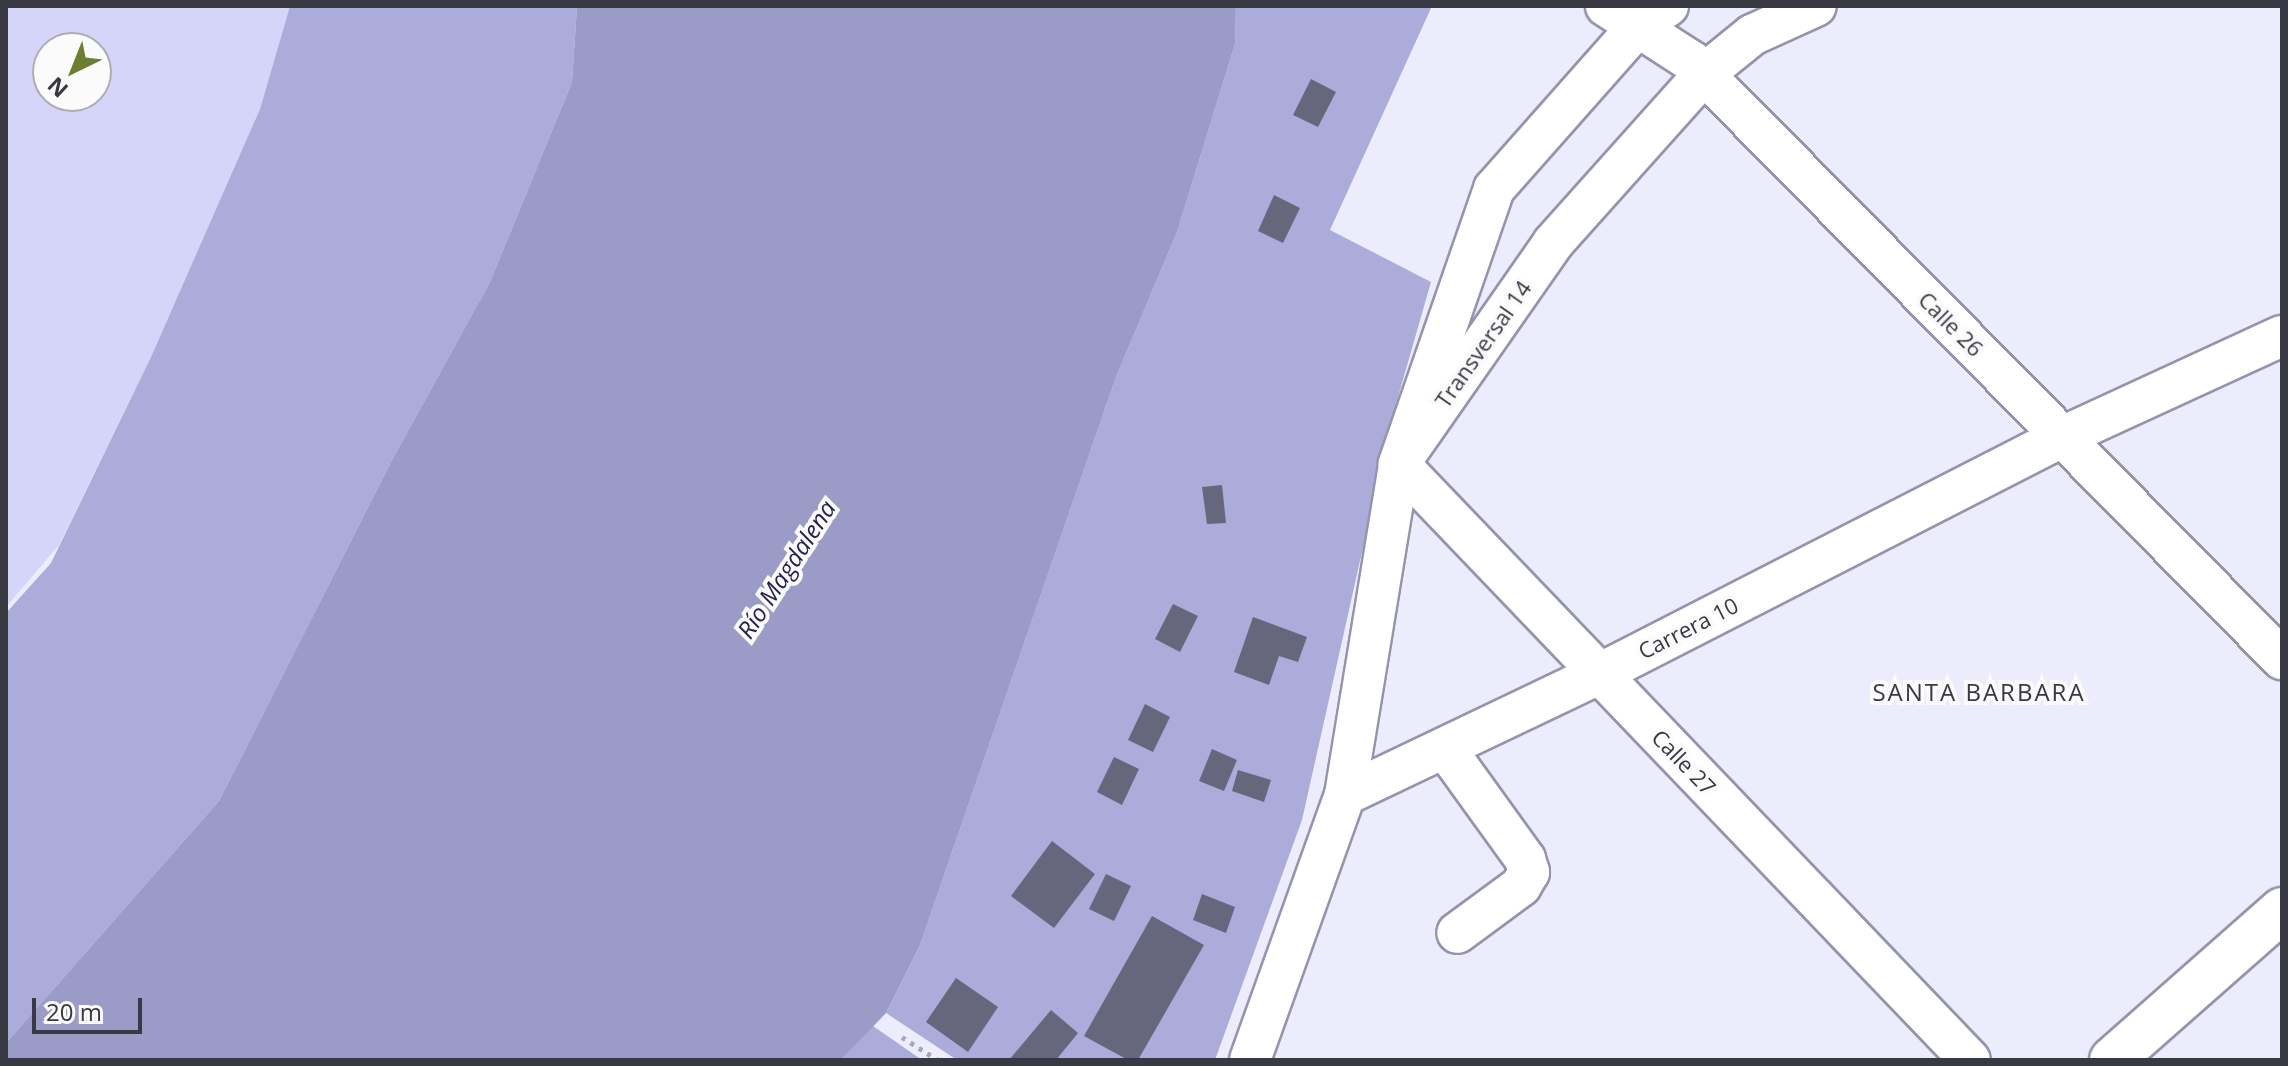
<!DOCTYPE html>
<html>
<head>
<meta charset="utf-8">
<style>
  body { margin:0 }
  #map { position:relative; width:2288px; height:1066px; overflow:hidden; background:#ececfc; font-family:"Open Sans",sans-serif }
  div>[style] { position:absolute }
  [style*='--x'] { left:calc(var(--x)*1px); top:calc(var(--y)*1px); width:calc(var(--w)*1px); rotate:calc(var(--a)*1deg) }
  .green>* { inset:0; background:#d5d5f9 }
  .forest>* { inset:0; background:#acacda }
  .water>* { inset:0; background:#9b9bc8 }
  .building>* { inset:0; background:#66667c }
  .path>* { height:5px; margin-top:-2.5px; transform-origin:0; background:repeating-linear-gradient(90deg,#a7a7b4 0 4px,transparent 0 10px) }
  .roads { filter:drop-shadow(2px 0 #9494ac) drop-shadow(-2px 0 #9494ac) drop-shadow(0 2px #9494ac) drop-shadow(0 -2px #9494ac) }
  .street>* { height:40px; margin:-20px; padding:0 20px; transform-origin:20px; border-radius:20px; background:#fff }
  .secondary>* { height:44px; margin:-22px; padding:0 22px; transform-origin:22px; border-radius:22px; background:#fff }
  span { translate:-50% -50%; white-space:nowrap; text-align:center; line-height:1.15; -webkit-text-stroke:8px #fbfbfb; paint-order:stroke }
  .street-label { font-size:22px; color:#393943 }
  .water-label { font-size:24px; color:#282158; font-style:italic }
  .neighbourhood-label { font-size:24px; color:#393943; letter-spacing:2px }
  .frame { position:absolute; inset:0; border:8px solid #393943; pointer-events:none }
  .north { position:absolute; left:32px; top:32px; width:80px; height:80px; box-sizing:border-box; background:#fbfbfb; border:2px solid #adadb1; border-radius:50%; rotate:223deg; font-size:22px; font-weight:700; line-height:32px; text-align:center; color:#393943 }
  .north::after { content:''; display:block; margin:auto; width:28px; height:36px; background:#6c7f2f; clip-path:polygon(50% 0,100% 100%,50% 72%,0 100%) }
  .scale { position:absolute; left:32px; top:998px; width:110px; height:36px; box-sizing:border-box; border:4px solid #393943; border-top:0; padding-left:10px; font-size:24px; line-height:28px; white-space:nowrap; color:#393943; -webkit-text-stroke:6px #fbfbfb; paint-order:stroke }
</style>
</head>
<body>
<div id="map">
  <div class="green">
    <i style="clip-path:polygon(evenodd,6px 6px,290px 6px,260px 109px,151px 357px,59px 545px,6px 607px,6px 6px,48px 48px,96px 48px,96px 96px,48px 96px,48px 48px)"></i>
  </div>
  <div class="forest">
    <i style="clip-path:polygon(290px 6px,577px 6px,572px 82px,490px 282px,392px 460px,219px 801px,6px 1043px,6px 613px,51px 563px,151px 357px,260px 109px)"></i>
    <i style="clip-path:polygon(1236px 6px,1432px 6px,1330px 230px,1431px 282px,1392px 418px,1302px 820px,1215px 1060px,957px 1060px,886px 1013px,920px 945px,1116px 377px,1177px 232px,1235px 44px)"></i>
    <i style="clip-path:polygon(873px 1026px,922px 1060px,841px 1060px)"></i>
  </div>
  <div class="water">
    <i style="clip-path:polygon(577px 6px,1236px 6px,1235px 44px,1177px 232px,1116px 377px,920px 945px,886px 1013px,841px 1060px,6px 1060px,6px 1043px,219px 801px,392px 460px,490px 282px,572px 82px)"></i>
  </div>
  <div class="building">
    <i style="clip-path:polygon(1311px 79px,1336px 92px,1318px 127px,1293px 115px)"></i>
    <i style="clip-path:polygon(1274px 195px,1300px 208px,1283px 243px,1258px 231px)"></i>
    <i style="clip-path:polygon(1222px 485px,1226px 523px,1207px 524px,1202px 487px)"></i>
    <i style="clip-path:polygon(1173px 604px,1198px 616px,1180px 652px,1155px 639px)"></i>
    <i style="clip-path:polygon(1253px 617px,1307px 637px,1298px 662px,1279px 656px,1269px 685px,1234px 672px)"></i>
    <i style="clip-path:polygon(1145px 704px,1170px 717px,1153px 752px,1128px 740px)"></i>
    <i style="clip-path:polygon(1212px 749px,1237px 760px,1224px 791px,1199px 781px)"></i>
    <i style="clip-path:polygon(1114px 757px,1139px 769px,1122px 805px,1097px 792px)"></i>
    <i style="clip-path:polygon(1238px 770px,1271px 780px,1264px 802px,1232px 791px)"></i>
    <i style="clip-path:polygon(1052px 841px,1095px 874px,1054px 928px,1011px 896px)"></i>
    <i style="clip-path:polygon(1106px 874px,1131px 886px,1114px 921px,1089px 909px)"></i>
    <i style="clip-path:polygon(1202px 894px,1235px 907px,1226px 933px,1193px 920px)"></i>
    <i style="clip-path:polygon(1152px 916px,1204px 945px,1138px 1060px,1128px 1060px,1084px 1036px)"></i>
    <i style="clip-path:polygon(956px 978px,998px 1007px,968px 1052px,926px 1022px)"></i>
    <i style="clip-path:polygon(1051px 1010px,1078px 1033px,1056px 1060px,1009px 1060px)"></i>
  </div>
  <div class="path">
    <i style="--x:902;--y:1037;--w:43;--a:32.6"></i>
  </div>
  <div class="roads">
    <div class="street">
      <i style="--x:1606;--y:6;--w:101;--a:32.9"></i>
      <i style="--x:1691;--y:61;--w:841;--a:45.34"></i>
      <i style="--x:1668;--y:6;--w:35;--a:147"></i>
      <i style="--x:1639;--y:25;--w:219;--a:131.5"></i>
      <i style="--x:1494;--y:189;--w:291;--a:109.1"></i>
      <i style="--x:1399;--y:464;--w:825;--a:46.23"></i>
      <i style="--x:1445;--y:748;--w:137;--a:54.2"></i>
      <i style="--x:1525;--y:859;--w:14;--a:73"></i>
      <i style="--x:1529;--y:872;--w:16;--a:120"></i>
      <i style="--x:1521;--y:886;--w:79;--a:143.7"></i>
      <i style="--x:1345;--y:795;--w:281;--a:-25.5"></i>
      <i style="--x:1599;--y:674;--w:520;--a:-27.11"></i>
      <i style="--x:2062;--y:437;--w:242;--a:-24.7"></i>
      <i style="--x:1250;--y:1060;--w:282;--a:-70.3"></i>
      <i style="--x:1345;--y:795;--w:335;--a:-80.7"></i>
      <i style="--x:1399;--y:464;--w:269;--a:-55.1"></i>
      <i style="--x:1553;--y:243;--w:227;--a:-48.2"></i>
      <i style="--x:1704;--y:74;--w:62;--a:-39.1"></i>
      <i style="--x:1752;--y:35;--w:70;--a:-24.4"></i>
    </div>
    <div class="secondary">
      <i style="--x:2112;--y:1060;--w:227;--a:-41.4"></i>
    </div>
  </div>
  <div class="street-label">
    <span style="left:1951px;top:324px;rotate:45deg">Calle 26</span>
    <span style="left:1483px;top:344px;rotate:-55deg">Transversal 14</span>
    <span style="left:1688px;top:628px;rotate:-27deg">Carrera 10</span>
    <span style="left:1684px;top:762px;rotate:46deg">Calle 27</span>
  </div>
  <div class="water-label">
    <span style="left:786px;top:569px;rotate:-57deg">Río Magdalena</span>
  </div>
  <div class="neighbourhood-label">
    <span style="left:1979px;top:692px">SANTA BARBARA</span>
  </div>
  <div class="frame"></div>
  <div class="north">N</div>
  <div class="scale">20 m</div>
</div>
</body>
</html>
